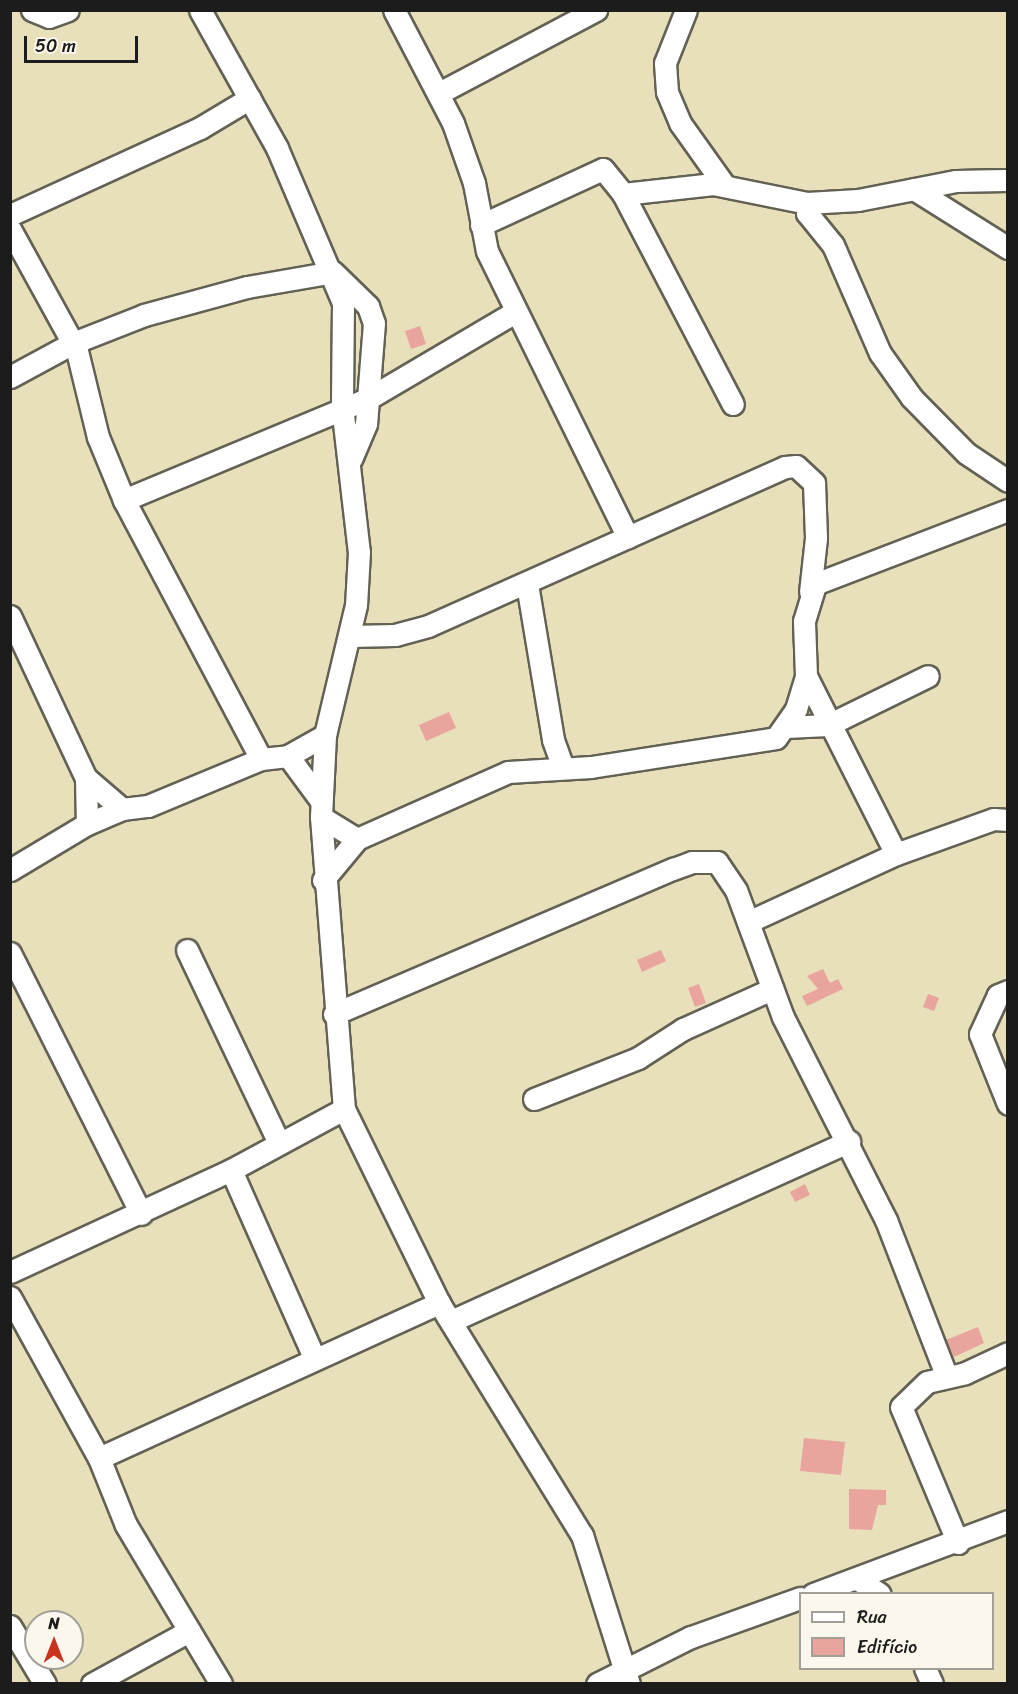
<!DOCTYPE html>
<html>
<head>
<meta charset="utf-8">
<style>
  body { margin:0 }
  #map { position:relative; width:1018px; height:1694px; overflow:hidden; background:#e7e0bb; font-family:Sriracha,sans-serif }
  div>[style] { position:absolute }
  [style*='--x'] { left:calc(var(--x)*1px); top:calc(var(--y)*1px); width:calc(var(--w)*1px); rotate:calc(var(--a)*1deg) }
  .building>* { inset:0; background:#e9a49e }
  .roads { filter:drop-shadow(2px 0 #636154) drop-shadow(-2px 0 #636154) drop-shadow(0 2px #636154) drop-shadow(0 -2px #636154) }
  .minor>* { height:21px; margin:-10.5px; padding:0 10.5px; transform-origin:10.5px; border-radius:10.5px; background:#fff }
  span { translate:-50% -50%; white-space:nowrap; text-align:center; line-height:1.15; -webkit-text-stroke:4.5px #fbf7ec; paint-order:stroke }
  .frame { position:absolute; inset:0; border:12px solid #1c1c1c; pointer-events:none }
  .legend { position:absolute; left:799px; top:1592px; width:195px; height:78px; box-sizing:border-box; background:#fbf7ec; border:2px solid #a29f99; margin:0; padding:8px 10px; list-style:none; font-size:18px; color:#1c1c1c }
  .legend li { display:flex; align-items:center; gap:12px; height:30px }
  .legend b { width:30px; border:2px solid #a29f99 }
  .north { position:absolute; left:24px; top:1610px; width:60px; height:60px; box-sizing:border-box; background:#fbf7ec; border:2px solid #a29f99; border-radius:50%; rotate:0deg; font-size:16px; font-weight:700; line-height:24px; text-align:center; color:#1c1c1c }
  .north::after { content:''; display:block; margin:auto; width:21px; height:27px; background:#c8321e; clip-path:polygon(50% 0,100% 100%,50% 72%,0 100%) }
  .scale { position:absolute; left:24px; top:36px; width:114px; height:27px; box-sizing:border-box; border:3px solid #1c1c1c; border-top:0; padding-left:8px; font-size:18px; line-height:21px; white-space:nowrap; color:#1c1c1c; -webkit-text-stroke:4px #fbf7ec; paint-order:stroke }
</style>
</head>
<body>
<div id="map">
  <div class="building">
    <i style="clip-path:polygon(420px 326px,426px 344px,411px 349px,405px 331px)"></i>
    <i style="clip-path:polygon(449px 712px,456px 728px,426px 741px,419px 725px)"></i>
    <i style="clip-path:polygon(661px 950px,666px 961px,642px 972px,637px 960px)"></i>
    <i style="clip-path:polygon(823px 969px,830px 983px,838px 979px,843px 989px,807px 1006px,802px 996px,818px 989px,807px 976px)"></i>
    <i style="clip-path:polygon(699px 984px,706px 1003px,695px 1007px,688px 988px)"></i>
    <i style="clip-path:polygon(928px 994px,939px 998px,934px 1011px,923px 1007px)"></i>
    <i style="clip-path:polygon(805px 1184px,810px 1195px,795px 1202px,790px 1192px)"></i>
    <i style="clip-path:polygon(978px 1327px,984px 1343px,954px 1357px,946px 1340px)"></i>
    <i style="clip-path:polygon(804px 1438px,845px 1442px,841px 1475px,800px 1471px)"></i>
    <i style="clip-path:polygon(849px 1489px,886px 1490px,886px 1505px,878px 1505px,872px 1530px,849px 1529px)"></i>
  </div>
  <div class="roads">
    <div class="minor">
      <i style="--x:32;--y:10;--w:18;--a:22"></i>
      <i style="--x:49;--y:17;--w:20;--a:-20"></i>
      <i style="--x:200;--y:10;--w:158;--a:60.8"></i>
      <i style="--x:277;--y:148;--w:168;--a:66.9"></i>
      <i style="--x:343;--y:303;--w:103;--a:90.6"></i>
      <i style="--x:342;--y:406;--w:147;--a:83.4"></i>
      <i style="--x:359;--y:552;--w:53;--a:93.2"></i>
      <i style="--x:356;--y:605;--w:134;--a:103.4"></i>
      <i style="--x:325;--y:735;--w:82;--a:92.8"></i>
      <i style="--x:321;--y:817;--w:293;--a:85.5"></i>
      <i style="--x:344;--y:1109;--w:216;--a:63.9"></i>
      <i style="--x:439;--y:1303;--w:273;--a:58.4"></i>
      <i style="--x:582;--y:1535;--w:156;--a:72.5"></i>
      <i style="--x:394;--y:10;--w:127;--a:62.4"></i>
      <i style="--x:453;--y:123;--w:64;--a:70.7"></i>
      <i style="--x:474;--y:183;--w:69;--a:79.2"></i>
      <i style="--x:487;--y:251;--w:319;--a:63.8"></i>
      <i style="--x:686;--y:10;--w:57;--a:111.6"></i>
      <i style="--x:665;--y:63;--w:29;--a:86"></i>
      <i style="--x:667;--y:92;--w:34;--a:67"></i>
      <i style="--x:680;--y:123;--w:76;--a:54.6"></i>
      <i style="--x:439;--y:93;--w:178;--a:-27.9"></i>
      <i style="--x:914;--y:189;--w:111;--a:32.1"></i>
      <i style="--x:623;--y:194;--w:237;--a:62.4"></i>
      <i style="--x:807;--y:203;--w:10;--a:90"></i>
      <i style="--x:807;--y:213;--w:41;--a:50.9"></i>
      <i style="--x:833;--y:245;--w:118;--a:66.5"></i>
      <i style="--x:880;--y:353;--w:55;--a:54.6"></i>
      <i style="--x:912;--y:398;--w:77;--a:45.5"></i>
      <i style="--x:966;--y:453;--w:50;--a:33.7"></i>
      <i style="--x:10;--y:215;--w:209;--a:-24.6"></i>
      <i style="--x:200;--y:128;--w:58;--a:-31"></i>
      <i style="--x:481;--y:225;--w:134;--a:-24.7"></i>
      <i style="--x:603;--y:169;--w:32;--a:51"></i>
      <i style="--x:623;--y:194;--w:91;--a:-6.3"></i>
      <i style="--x:713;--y:184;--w:96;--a:11.4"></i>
      <i style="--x:807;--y:203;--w:51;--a:-3.4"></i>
      <i style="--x:858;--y:200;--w:100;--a:-11"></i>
      <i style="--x:956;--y:181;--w:52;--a:-1.1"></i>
      <i style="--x:10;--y:229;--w:139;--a:61.2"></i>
      <i style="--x:77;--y:351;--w:89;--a:76.3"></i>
      <i style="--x:98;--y:437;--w:68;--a:67.6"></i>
      <i style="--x:124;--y:500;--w:293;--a:62.1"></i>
      <i style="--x:10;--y:377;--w:72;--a:-28.4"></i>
      <i style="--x:73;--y:343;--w:76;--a:-21.5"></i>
      <i style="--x:144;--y:315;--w:107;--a:-15.2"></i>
      <i style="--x:247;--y:287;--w:87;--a:-9.9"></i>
      <i style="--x:333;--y:272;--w:49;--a:44.2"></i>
      <i style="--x:368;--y:306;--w:18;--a:71"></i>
      <i style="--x:374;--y:323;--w:101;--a:94.5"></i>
      <i style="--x:366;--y:424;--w:38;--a:113"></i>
      <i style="--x:124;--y:500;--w:265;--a:-22.6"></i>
      <i style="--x:369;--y:398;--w:169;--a:-30.5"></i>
      <i style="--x:527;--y:584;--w:158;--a:80.5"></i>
      <i style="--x:553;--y:740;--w:30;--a:70"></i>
      <i style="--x:10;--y:616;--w:179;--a:64.9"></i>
      <i style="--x:86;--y:778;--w:46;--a:88.8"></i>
      <i style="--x:350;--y:636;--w:45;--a:-1.3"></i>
      <i style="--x:395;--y:635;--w:34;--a:-15"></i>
      <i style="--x:428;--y:626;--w:391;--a:-24"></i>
      <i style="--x:785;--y:467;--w:11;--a:-5"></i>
      <i style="--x:796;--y:466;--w:25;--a:43"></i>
      <i style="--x:814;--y:483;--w:55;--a:87.9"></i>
      <i style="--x:816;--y:538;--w:54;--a:96.3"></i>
      <i style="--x:806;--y:676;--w:199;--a:63.2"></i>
      <i style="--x:786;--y:727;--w:42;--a:-2.7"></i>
      <i style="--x:828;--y:725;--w:111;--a:-26.1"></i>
      <i style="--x:288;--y:756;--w:56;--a:53.7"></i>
      <i style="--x:86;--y:778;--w:48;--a:40.7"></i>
      <i style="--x:321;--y:817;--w:42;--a:31.4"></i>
      <i style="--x:10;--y:870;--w:90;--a:-30.9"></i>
      <i style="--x:87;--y:824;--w:38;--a:-23"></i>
      <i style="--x:122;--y:809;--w:26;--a:-7"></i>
      <i style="--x:148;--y:806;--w:122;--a:-22.6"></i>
      <i style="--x:261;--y:759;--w:27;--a:-6"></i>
      <i style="--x:288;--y:756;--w:43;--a:-29.6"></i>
      <i style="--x:323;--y:880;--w:53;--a:-50.3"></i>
      <i style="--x:357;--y:839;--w:165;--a:-23.9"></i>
      <i style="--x:508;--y:772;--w:83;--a:-3.4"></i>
      <i style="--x:591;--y:767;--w:187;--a:-8.9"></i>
      <i style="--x:776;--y:738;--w:35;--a:-55"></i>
      <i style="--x:796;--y:709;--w:34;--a:-73"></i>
      <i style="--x:806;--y:676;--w:55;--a:-92.1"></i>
      <i style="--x:804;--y:621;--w:39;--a:-73"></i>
      <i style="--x:815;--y:584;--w:207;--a:-21"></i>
      <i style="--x:748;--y:922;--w:163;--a:-24.7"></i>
      <i style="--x:896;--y:854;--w:104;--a:-19.7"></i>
      <i style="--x:994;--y:819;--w:14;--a:4"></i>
      <i style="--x:187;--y:950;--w:214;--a:64.5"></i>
      <i style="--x:10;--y:953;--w:292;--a:63.3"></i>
      <i style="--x:1008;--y:991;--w:11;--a:158"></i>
      <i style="--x:998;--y:995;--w:43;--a:114.8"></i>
      <i style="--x:980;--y:1034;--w:75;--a:68.2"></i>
      <i style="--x:334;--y:1014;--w:369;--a:-23.2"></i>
      <i style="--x:673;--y:869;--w:20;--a:-20"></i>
      <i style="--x:692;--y:862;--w:25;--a:0"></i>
      <i style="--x:717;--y:862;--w:34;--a:56"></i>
      <i style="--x:736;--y:890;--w:135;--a:69.7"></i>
      <i style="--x:783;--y:1017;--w:228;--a:63.1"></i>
      <i style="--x:886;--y:1220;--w:166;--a:68.8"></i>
      <i style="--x:534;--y:1099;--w:112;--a:-21.5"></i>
      <i style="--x:638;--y:1058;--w:54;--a:-32.8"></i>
      <i style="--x:683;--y:1029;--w:98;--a:-24.2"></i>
      <i style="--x:231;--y:1170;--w:205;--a:66.1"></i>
      <i style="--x:10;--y:1272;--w:243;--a:-24.8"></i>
      <i style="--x:231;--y:1170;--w:128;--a:-28.4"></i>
      <i style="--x:10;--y:1297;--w:184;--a:61.1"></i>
      <i style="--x:99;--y:1458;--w:72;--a:68.1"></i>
      <i style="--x:126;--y:1525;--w:185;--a:59.1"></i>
      <i style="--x:451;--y:1321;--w:437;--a:-24.3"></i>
      <i style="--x:99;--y:1458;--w:374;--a:-24.5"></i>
      <i style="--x:958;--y:1543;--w:147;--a:-112.7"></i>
      <i style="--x:901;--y:1407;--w:36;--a:-44"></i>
      <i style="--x:927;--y:1382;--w:39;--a:-13"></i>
      <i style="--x:965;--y:1373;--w:47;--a:-24.9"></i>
      <i style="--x:857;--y:1579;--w:27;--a:33"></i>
      <i style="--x:813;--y:1594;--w:208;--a:-20.5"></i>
      <i style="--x:10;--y:1626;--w:68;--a:58.9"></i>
      <i style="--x:925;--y:1668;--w:17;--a:66"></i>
      <i style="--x:92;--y:1684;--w:111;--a:-28.7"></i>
      <i style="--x:597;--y:1684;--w:105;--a:-26.6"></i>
      <i style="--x:691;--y:1637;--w:116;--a:-19.7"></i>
    </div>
  </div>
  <div class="frame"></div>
  <ul class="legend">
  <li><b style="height:8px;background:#fff"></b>Rua</li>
  <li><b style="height:16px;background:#e9a49e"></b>Edifício</li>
  </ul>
  <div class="north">N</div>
  <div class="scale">50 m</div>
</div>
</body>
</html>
